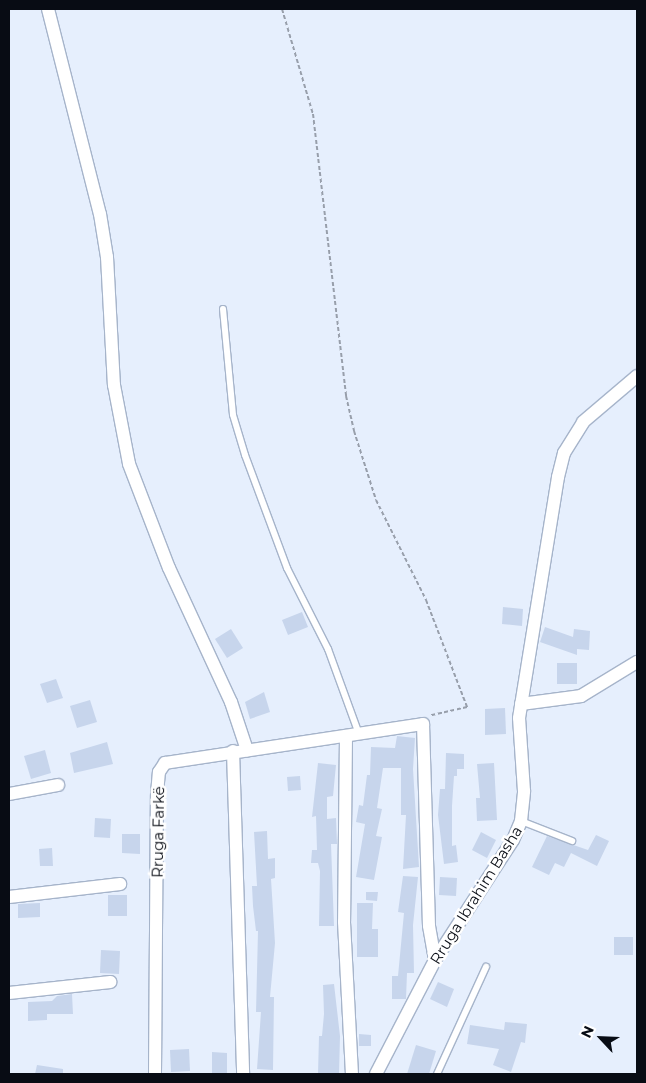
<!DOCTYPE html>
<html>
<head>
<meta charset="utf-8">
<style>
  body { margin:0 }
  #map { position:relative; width:646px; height:1083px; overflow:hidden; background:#e6effd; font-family:Montserrat,sans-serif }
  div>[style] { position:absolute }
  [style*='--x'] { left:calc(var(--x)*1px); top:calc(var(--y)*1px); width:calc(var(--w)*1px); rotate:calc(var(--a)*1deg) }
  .building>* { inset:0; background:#c7d5ec }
  .path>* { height:2px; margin-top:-1px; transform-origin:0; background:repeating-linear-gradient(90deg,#989fab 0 4px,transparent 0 6.5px) }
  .roads { filter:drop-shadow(1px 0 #a6b4ca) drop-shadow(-1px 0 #a6b4ca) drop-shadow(0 1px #a6b4ca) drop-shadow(0 -1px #a6b4ca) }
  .service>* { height:6px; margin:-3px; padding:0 3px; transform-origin:3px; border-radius:3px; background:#fff }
  .minor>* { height:12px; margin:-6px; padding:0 6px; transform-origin:6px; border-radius:6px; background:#fff }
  span { translate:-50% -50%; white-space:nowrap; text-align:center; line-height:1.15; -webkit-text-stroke:5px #fff; paint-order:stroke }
  .street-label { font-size:15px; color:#080c14 }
  .frame { position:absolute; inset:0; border:10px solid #080c14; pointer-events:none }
  .north { position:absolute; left:576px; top:1013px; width:50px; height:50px; -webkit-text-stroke:4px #fff; paint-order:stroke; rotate:295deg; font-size:14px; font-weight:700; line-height:20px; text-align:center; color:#080c14 }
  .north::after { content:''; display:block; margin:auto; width:18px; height:22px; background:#080c14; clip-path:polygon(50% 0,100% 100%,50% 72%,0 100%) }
</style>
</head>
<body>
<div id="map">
  <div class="building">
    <i style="clip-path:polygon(503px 607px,523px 609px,522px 626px,502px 624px)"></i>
    <i style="clip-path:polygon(302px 612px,308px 627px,288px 635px,282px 620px)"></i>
    <i style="clip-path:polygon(545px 627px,573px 637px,574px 629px,590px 631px,589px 650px,577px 649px,577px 655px,540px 642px)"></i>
    <i style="clip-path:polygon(231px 629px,243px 648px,227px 658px,215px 639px)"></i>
    <i style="clip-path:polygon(557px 663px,577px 663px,577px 684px,557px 684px)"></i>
    <i style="clip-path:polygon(56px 679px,63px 698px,47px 703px,40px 684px)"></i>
    <i style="clip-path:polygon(264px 692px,270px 712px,250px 719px,245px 702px)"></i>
    <i style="clip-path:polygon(90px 700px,97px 722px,77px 728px,70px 706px)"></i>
    <i style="clip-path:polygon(505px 708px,506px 734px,485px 735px,485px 709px)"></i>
    <i style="clip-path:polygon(397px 736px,415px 738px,413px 769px,419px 867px,403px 869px,406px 815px,401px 815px,401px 768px,383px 768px,377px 808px,382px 809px,376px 836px,382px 837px,374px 880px,356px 877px,365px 824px,356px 822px,359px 805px,363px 806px,367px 775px,370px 775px,371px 747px,395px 748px)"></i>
    <i style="clip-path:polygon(107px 742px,113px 764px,74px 773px,70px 753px)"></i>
    <i style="clip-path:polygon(45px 750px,51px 773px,31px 779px,24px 756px)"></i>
    <i style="clip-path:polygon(446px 753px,464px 754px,464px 769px,457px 769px,457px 776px,454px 776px,452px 806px,452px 846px,456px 845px,458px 862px,444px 864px,438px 815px,440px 789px,445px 789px)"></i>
    <i style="clip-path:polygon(318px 763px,336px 765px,333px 796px,327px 797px,327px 819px,336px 818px,337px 844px,331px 844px,334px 926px,319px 926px,320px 871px,318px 863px,311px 863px,312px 850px,317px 850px,316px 816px,312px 817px)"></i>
    <i style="clip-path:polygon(494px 763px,497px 820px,477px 821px,476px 798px,480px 798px,477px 764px)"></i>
    <i style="clip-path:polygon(300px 776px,301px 790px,288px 791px,287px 777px)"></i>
    <i style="clip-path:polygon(95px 818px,111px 819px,110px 838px,94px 837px)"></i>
    <i style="clip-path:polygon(267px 831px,268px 859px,275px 858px,275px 878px,271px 879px,275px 943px,270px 997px,274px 997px,273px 1070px,257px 1069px,261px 1012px,256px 1012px,258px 931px,256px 931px,253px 906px,252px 886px,257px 886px,254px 832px)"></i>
    <i style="clip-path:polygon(481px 832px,496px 840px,487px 858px,472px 850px)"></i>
    <i style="clip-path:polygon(122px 834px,140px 834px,140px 854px,122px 853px)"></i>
    <i style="clip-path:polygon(596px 835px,609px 841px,597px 866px,571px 853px,564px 867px,555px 863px,549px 875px,532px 867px,547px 836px,588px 850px)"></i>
    <i style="clip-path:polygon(52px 848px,53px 866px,40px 866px,39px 849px)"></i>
    <i style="clip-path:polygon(403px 876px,418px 877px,413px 925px,414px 973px,407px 973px,406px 999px,392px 999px,392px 976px,398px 976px,404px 913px,398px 912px)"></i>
    <i style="clip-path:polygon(440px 877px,457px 878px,456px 896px,439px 895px)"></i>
    <i style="clip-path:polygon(366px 892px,378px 892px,377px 901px,366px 900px)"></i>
    <i style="clip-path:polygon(108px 895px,127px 895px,127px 916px,108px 916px)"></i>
    <i style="clip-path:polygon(40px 903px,40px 917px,18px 918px,18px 904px)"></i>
    <i style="clip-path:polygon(357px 903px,373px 903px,372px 929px,378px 929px,378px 957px,357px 957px)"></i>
    <i style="clip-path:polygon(614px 937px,633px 937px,633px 955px,614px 955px)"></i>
    <i style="clip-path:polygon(101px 950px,120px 951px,119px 974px,100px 973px)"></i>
    <i style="clip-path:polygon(438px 982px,454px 989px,447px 1007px,430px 999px)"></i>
    <i style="clip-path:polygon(334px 984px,340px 1036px,339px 1074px,318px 1074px,319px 1036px,322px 1036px,324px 1014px,323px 985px)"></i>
    <i style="clip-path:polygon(72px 994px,73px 1014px,47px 1014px,47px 1020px,28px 1021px,28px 1002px,52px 1001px,57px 996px)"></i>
    <i style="clip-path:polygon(505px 1022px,527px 1024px,525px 1043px,521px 1042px,511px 1072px,493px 1065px,499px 1049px,467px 1044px,470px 1025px,504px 1030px)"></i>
    <i style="clip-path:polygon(359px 1034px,371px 1035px,371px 1046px,359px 1046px)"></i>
    <i style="clip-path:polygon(416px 1045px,436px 1051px,429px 1074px,407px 1074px)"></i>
    <i style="clip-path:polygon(189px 1049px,190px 1071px,171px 1072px,170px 1050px)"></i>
    <i style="clip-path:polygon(212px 1052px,227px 1053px,227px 1073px,212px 1073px)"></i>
    <i style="clip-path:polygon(37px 1065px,63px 1069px,63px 1074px,35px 1074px)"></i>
  </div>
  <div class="path">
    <i style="--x:282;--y:9;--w:109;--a:73.6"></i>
    <i style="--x:313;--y:114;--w:284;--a:83.3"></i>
    <i style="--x:346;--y:396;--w:36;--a:77"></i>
    <i style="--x:354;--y:431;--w:72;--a:72.3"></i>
    <i style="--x:376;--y:500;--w:112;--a:63.4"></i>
    <i style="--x:426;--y:600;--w:115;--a:69"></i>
    <i style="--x:467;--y:707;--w:37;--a:167"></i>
  </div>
  <div class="roads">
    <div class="service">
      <i style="--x:223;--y:309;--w:106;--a:84.6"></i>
      <i style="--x:233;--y:415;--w:42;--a:73.3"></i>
      <i style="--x:245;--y:455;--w:121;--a:69.6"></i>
      <i style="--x:287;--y:568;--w:91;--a:63.2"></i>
      <i style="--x:328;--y:649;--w:90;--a:70"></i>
      <i style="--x:521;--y:821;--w:55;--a:21.4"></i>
      <i style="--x:437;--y:1074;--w:118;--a:-65.4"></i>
    </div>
    <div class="minor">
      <i style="--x:48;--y:9;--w:211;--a:75.8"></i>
      <i style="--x:100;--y:214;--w:44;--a:80.8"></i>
      <i style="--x:107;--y:257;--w:128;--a:86.9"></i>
      <i style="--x:114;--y:385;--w:80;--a:79.2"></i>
      <i style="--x:129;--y:464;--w:111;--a:69"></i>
      <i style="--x:169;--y:568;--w:148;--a:65.2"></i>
      <i style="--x:231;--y:702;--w:51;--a:71.6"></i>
      <i style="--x:521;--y:704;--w:61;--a:-7.6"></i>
      <i style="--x:581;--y:696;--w:66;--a:-31.3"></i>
      <i style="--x:346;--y:736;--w:186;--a:90.6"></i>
      <i style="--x:344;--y:922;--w:152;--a:87"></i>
      <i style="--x:233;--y:751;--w:323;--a:88.2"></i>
      <i style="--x:9;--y:794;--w:50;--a:-10.4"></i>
      <i style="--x:9;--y:897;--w:112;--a:-6.7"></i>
      <i style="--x:9;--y:993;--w:102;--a:-6.2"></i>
      <i style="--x:155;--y:1074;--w:280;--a:-89.6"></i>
      <i style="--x:157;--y:794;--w:22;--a:-85"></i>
      <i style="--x:159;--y:772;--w:11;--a:-56"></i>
      <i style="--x:165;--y:763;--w:261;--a:-8.6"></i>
      <i style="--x:423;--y:724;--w:202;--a:88.3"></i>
      <i style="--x:429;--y:926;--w:35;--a:80"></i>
      <i style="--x:376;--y:1074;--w:128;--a:-62.6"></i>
      <i style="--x:435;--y:960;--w:143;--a:-57"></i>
      <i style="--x:513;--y:840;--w:21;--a:-67"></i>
      <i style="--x:521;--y:821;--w:30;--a:-84"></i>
      <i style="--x:524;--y:791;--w:73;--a:-93.9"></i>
      <i style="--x:519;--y:718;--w:244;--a:-80.8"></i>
      <i style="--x:558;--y:477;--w:25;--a:-76"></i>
      <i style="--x:564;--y:453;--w:36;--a:-58"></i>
      <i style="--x:583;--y:422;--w:71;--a:-40.4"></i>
    </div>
  </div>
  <div class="street-label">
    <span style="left:158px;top:832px;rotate:-89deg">Rruga Farkë</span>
    <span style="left:476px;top:895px;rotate:-58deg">Rruga Ibrahim Basha</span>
  </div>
  <div class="frame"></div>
  <div class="north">N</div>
</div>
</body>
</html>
